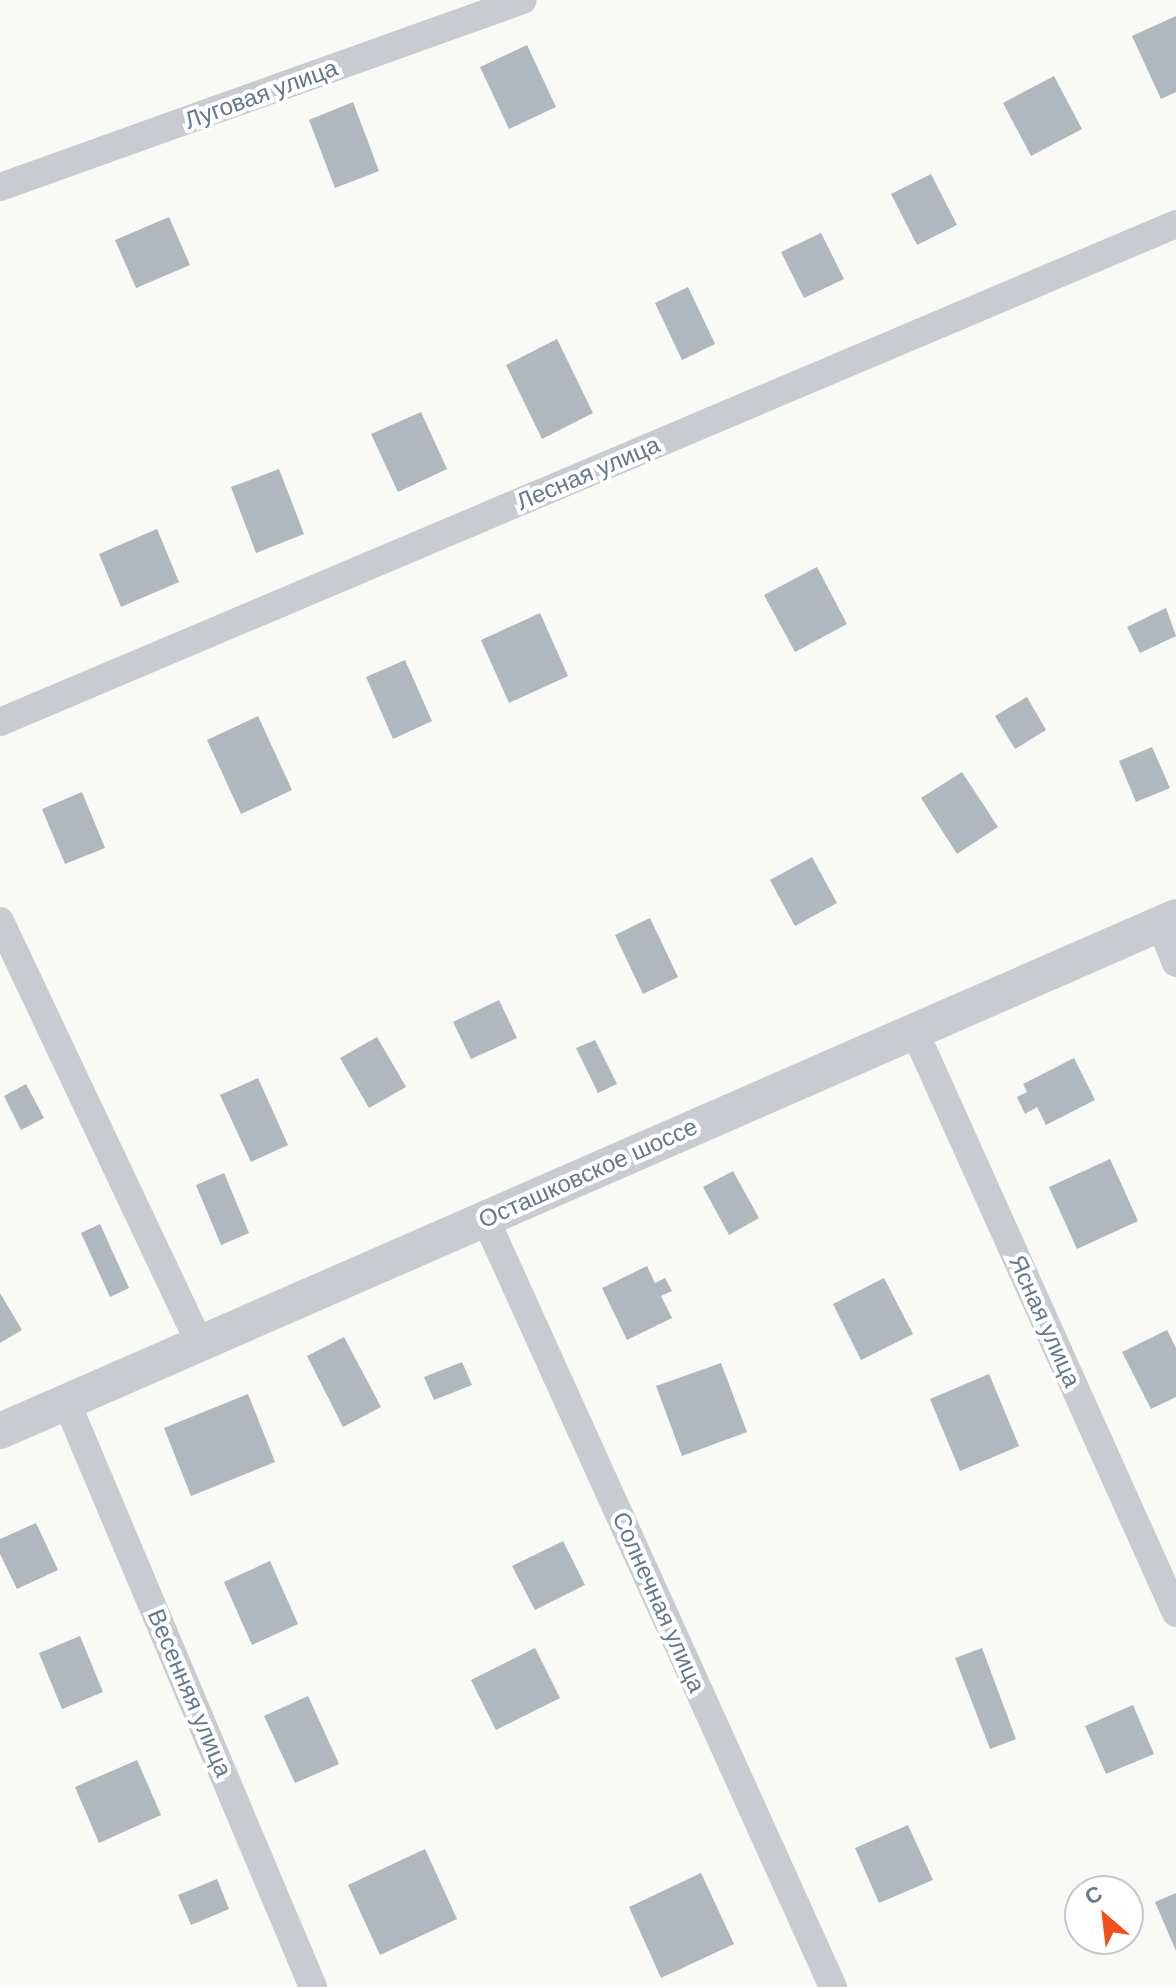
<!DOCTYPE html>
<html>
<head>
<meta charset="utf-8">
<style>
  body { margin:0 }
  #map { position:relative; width:1176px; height:1987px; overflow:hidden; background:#f9f9f6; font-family:"DM Sans",sans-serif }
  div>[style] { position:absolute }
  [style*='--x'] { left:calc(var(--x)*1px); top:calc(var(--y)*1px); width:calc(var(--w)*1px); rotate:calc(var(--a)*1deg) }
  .building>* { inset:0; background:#afb8be }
  .minor>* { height:28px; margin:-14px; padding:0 14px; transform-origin:14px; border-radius:14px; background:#c8ccd0 }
  .tertiary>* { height:36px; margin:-18px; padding:0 18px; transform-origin:18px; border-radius:18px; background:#c8ccd0 }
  span { translate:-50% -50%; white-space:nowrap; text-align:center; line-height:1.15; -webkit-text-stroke:8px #fff; paint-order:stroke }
  .street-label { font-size:24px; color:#65798a }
  .north { position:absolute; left:1064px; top:1875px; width:80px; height:80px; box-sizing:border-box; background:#fff; border:2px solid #c1c9d0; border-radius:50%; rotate:332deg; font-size:22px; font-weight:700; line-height:32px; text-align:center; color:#65798a }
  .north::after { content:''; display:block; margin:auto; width:28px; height:36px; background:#f3501b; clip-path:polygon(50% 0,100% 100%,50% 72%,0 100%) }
</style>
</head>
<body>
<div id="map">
  <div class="building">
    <i style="clip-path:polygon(1176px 16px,1176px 92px,1161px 99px,1132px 36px)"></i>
    <i style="clip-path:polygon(527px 45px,556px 107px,509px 129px,480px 67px)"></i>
    <i style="clip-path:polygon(1054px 76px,1082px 129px,1031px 156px,1003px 103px)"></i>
    <i style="clip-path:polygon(353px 102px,379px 171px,335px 188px,309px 120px)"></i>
    <i style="clip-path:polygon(931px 174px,957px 225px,917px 245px,891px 194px)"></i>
    <i style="clip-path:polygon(169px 217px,190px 265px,136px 288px,115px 240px)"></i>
    <i style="clip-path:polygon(821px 233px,844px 279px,804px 298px,781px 252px)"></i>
    <i style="clip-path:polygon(688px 287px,715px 344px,682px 360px,655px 303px)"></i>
    <i style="clip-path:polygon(557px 339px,593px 413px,542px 439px,506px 365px)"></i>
    <i style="clip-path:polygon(421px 412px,447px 469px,398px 492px,371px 434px)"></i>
    <i style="clip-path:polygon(279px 469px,304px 534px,256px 553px,231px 487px)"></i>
    <i style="clip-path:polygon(157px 529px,179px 582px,121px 607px,99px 554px)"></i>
    <i style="clip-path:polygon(817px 567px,847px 624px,795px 652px,764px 595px)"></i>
    <i style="clip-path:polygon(1166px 608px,1176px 636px,1140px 653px,1127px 627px)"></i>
    <i style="clip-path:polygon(540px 613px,568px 676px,509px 703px,481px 640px)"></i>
    <i style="clip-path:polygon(405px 660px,432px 721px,393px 739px,366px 677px)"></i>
    <i style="clip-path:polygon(1027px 697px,1046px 730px,1015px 749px,995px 716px)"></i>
    <i style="clip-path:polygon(258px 716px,292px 790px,241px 814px,207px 740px)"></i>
    <i style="clip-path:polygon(1152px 747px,1170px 788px,1136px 802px,1119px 761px)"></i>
    <i style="clip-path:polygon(962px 772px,998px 827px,957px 854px,921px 798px)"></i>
    <i style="clip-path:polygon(82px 792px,105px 848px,65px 864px,42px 809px)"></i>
    <i style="clip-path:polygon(812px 857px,837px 903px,795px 926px,770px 880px)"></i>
    <i style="clip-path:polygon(650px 918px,678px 977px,643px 994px,615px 935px)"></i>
    <i style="clip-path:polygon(499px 1000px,517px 1038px,471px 1059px,453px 1022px)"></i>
    <i style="clip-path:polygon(377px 1037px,406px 1087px,369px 1108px,340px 1058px)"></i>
    <i style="clip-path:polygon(595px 1040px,617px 1084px,598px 1093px,576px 1048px)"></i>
    <i style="clip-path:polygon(1074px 1058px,1095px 1100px,1046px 1125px,1037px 1107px,1025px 1114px,1017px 1097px,1027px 1092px,1023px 1084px)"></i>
    <i style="clip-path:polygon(258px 1078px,288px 1145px,251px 1162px,220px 1095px)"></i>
    <i style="clip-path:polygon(26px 1084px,44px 1118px,21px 1130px,4px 1096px)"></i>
    <i style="clip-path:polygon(1110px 1159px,1138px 1221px,1077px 1249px,1049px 1187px)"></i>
    <i style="clip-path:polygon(733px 1171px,759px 1218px,729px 1235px,703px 1187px)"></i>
    <i style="clip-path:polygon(224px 1173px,249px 1233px,221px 1245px,196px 1185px)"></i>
    <i style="clip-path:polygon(100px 1224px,129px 1288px,110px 1297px,81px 1233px)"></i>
    <i style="clip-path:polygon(647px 1266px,655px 1283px,665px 1278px,672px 1291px,661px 1296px,672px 1318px,627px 1340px,602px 1288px)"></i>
    <i style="clip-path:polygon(884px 1278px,913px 1334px,861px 1360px,833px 1304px)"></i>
    <i style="clip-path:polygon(0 1293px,22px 1330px,0 1343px)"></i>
    <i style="clip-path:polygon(1167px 1330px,1176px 1348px,1176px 1397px,1151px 1409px,1122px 1352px)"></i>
    <i style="clip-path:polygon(344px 1337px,381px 1407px,343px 1427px,307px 1356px)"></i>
    <i style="clip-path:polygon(462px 1362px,472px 1385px,434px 1400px,424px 1377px)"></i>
    <i style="clip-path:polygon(721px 1363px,747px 1432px,682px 1456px,656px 1386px)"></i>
    <i style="clip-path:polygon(989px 1374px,1019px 1446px,960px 1471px,930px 1399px)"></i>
    <i style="clip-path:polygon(248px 1394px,275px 1462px,191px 1496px,164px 1428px)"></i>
    <i style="clip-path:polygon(36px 1523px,58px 1570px,17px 1589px,0 1554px,0 1539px)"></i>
    <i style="clip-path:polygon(563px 1541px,585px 1585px,535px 1610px,512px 1566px)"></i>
    <i style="clip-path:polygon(270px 1561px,298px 1624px,252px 1645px,224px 1582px)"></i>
    <i style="clip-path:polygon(80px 1636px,103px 1692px,62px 1709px,39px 1653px)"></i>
    <i style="clip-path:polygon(535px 1648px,560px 1698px,496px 1730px,471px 1680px)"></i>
    <i style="clip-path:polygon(982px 1648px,1016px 1739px,990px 1749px,955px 1658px)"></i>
    <i style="clip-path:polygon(308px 1696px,339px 1764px,295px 1783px,264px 1716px)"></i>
    <i style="clip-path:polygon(1133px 1705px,1154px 1754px,1106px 1774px,1085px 1726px)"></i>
    <i style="clip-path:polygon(137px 1760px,161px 1815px,99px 1843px,75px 1787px)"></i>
    <i style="clip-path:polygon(908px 1825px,933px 1880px,879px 1903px,855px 1848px)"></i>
    <i style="clip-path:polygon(425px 1849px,457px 1919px,380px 1955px,348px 1885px)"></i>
    <i style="clip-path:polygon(701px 1873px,734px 1944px,661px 1978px,629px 1907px)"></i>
    <i style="clip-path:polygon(217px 1879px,229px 1909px,191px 1925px,178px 1895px)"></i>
    <i style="clip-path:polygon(1176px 1893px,1176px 1951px,1155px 1902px)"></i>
  </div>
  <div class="minor">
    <i style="--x:0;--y:187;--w:555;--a:-19.67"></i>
    <i style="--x:0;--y:722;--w:1277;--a:-22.95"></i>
    <i style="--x:0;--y:921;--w:469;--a:64.7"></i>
    <i style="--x:1160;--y:924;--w:42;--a:67.7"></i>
    <i style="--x:914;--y:1030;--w:639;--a:65.8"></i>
    <i style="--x:485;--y:1218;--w:844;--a:65.65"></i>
    <i style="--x:66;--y:1401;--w:636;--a:67.14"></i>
  </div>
  <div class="tertiary">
    <i style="--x:0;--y:1431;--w:1283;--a:-23.61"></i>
  </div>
  <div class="street-label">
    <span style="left:261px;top:94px;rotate:-20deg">Луговая улица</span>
    <span style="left:588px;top:473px;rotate:-23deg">Лесная улица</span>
    <span style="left:588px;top:1173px;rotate:-24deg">Осташковское шоссе</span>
    <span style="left:1045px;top:1321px;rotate:66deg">Ясная улица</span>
    <span style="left:659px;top:1602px;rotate:66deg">Солнечная улица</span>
    <span style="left:190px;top:1693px;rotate:67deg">Весенняя улица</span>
  </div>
  <div class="north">С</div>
</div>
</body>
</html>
